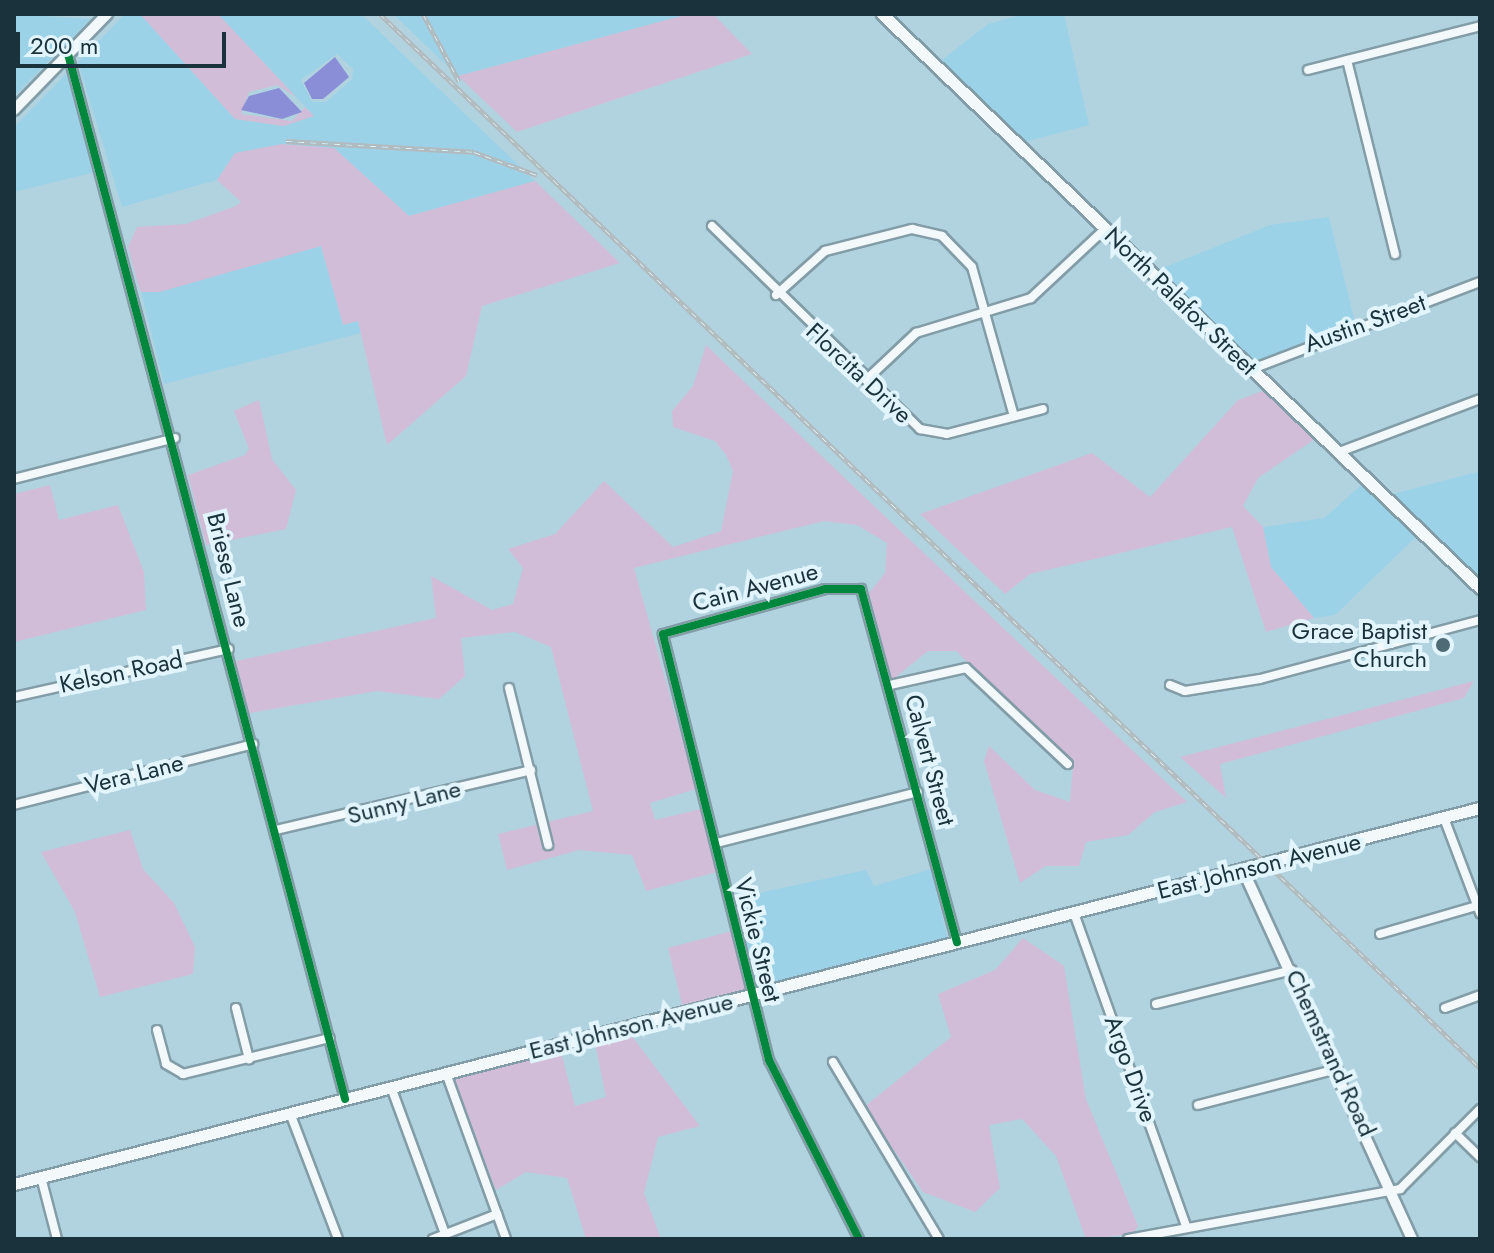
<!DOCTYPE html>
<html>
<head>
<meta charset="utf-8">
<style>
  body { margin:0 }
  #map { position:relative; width:1494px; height:1253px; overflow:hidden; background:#b1d3e0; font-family:Jost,sans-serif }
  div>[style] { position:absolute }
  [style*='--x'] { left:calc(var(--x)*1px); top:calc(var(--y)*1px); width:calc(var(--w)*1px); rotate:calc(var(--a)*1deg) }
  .built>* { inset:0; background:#9cd2e7 }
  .green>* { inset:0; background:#d1bdd7 }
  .water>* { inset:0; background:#8a8ed7 }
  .roads { filter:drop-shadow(2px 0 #829da7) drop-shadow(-2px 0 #829da7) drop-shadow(0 2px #829da7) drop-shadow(0 -2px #829da7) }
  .minor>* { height:8px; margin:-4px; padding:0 4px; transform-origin:4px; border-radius:4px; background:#f3f8fa }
  .tertiary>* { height:10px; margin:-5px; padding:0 5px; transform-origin:5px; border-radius:5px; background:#f3f8fa }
  .secondary>* { height:11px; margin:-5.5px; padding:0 5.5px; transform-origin:5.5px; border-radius:5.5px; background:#f3f8fa }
  .rail>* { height:5px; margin-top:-2.5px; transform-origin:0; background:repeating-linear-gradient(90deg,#e3f5fc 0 6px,#b2babd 0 12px); box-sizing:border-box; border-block:2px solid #b2babd }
  .cycleway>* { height:8px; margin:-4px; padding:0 4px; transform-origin:4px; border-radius:4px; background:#00873e }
  .dots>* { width:22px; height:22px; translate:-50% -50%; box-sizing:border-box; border:4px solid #e3f5fc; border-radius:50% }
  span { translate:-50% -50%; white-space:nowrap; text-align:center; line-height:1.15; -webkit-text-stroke:8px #e3f5fc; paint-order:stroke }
  .street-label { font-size:24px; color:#19323c }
  .poi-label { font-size:24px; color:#19323c }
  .right { translate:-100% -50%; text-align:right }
  .frame { position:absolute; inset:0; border:16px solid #19323c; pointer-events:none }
  .scale { position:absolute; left:16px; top:32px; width:210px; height:36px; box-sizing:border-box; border:4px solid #19323c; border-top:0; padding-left:10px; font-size:24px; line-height:28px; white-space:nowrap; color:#19323c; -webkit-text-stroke:6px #e3f5fc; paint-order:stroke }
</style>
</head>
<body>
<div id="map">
  <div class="built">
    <i style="clip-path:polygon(14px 14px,91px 19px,14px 96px)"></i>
    <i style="clip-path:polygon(evenodd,125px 14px,140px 14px,235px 119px,284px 126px,313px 115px,218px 14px,361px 14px,535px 181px,409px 216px,334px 148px,235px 153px,217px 180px,122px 207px,78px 62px,125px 14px,337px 54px,353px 69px,352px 79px,326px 102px,312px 102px,301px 80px,337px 54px)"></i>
    <i style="clip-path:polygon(393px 14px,689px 14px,458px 76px)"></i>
    <i style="clip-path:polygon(1023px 14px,1064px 14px,1089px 125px,1021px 143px,938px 63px,988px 24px)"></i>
    <i style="clip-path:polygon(73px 67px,100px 171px,14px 192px,14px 127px)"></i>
    <i style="clip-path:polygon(1329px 217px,1355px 322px,1252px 363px,1155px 271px,1270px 225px)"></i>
    <i style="clip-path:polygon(321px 246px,343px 324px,358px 320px,361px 333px,164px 384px,141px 292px)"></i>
    <i style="clip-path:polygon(1477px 472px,1480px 475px,1480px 583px,1389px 495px)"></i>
    <i style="clip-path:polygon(1365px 482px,1419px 534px,1335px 615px,1314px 618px,1271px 567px,1263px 527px,1324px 518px)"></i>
    <i style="clip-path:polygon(931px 869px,948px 941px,755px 990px,731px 899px,866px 870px,874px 886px)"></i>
  </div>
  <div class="green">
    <i style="clip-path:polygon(140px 14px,218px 14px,296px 97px,277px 85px,249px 92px,241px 114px,292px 121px,305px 107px,314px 116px,284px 126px,235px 119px)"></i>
    <i style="clip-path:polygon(689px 14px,713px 14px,752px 54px,517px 132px,458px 76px)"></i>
    <i style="clip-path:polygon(282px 144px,334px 148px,409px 216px,535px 181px,620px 263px,482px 306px,466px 376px,387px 445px,358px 321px,343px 325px,321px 246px,160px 292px,141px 292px,138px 284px,128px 247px,137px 227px,186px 224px,236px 206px,241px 202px,217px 180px,235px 153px)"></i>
    <i style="clip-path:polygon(706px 345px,853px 486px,1187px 802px,1155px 812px,1128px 835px,1086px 842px,1079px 866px,1046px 866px,1020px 883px,984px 761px,989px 746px,1035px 790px,1070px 802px,1073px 763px,956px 651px,928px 651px,892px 680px,869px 593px,885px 573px,887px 543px,857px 525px,824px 521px,634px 568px,696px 789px,650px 803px,655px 820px,701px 809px,717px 872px,646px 891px,632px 855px,579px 850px,507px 870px,498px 834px,540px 824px,546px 849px,552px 849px,547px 822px,593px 811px,551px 647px,515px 632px,461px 638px,465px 676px,439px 699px,377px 691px,249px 713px,236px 661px,436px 618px,431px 576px,492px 610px,513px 604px,523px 568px,508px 549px,555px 534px,604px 481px,673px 547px,721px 531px,733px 471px,726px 455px,715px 441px,673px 427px,672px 411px,693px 386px)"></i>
    <i style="clip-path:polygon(1268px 389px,1318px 437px,1258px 478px,1243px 506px,1263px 527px,1271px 567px,1314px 618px,1266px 632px,1232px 527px,1030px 574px,1005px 594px,920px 514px,1092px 453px,1150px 497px,1238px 400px)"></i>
    <i style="clip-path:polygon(259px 400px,272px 459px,296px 490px,286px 529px,206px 545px,188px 475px,245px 455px,249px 449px,234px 411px)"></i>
    <i style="clip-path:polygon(50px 485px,59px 520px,118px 505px,144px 572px,146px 610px,14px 642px,14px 494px)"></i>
    <i style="clip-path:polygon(1474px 681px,1464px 698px,1220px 764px,1226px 798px,1180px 757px)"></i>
    <i style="clip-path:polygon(130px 830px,143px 869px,174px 903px,195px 947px,193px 974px,100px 997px,75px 912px,41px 852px)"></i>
    <i style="clip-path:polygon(732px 931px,748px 991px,683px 1008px,668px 948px)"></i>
    <i style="clip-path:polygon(1023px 938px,1064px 966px,1086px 1099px,1138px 1226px,1133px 1234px,1086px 1239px,1056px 1156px,1022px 1119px,989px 1125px,1000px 1188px,975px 1212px,923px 1192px,864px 1107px,951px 1037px,938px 994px,995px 970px)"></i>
    <i style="clip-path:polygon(628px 1031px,700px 1126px,658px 1137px,644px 1193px,661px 1239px,586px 1239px,567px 1178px,526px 1172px,496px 1190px,452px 1075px,560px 1048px,575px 1106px,606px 1097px,594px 1039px)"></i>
  </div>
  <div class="water">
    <i style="clip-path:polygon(335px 57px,349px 77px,323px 99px,312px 99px,304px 83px)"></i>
    <i style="clip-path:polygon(279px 88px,302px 112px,282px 119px,241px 110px,249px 96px)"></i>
  </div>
  <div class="roads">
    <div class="minor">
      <i style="--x:68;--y:54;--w:1081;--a:75.15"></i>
      <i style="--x:1347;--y:60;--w:200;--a:76.1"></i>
      <i style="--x:1308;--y:70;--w:178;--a:-14.3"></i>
      <i style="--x:712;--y:226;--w:291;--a:44.3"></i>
      <i style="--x:920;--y:429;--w:27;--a:10"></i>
      <i style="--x:947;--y:434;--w:99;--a:-14.6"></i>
      <i style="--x:776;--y:295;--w:66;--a:-41.9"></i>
      <i style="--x:825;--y:251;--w:90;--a:-14.2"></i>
      <i style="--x:912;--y:229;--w:31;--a:13"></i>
      <i style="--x:942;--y:236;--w:43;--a:45.9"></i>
      <i style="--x:972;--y:267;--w:155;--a:74.3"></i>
      <i style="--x:1252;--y:369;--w:244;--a:-20.9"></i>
      <i style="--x:866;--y:380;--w:69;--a:-43.2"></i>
      <i style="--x:916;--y:333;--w:120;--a:-16.9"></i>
      <i style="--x:1031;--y:298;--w:103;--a:-43"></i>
      <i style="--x:1339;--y:452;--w:151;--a:-20.6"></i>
      <i style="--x:14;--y:479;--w:166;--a:-14.3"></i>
      <i style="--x:890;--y:685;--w:78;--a:-12.6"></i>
      <i style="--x:966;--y:668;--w:140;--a:43.3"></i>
      <i style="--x:1170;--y:685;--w:16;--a:22"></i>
      <i style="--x:1185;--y:691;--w:76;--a:-9.1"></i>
      <i style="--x:1260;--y:679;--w:228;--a:-15"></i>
      <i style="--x:509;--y:688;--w:162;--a:76"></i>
      <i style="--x:14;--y:697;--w:220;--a:-12.6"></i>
      <i style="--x:14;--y:805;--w:247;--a:-14.3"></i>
      <i style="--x:1444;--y:818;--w:102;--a:69.2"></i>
      <i style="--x:276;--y:830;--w:262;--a:-13.2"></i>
      <i style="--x:717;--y:843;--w:207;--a:-14.2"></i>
      <i style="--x:1074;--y:913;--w:332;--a:70.3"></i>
      <i style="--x:1380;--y:934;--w:104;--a:-16.2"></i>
      <i style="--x:1156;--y:1004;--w:140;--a:-14"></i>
      <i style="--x:236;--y:1008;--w:53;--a:75.7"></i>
      <i style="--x:1445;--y:1008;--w:37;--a:-20"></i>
      <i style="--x:157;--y:1030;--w:35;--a:75"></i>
      <i style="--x:166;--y:1064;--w:20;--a:30"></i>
      <i style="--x:183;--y:1074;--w:151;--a:-13.8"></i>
      <i style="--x:833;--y:1062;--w:206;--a:59.1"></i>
      <i style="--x:446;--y:1073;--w:177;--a:70.1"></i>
      <i style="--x:391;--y:1087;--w:157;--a:69.8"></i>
      <i style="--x:1198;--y:1105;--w:144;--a:-14.5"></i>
      <i style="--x:290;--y:1113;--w:135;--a:69.1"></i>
      <i style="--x:1455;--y:1133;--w:35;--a:44"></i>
      <i style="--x:41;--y:1177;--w:64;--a:75.5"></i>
      <i style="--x:433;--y:1239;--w:69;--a:-21.3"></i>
      <i style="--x:859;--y:1239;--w:200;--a:-116.7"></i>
      <i style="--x:769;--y:1060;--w:439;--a:-104"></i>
      <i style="--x:663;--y:634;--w:168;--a:-15.5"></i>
      <i style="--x:825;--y:589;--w:36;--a:0"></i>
      <i style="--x:861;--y:589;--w:366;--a:74.8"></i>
      <i style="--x:1128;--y:1239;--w:277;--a:-10.4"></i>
      <i style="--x:1400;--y:1189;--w:113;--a:-45"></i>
    </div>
    <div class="tertiary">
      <i style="--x:14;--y:110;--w:134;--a:-45.9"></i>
      <i style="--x:1243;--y:870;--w:406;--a:65.4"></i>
    </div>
    <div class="secondary">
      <i style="--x:882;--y:14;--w:829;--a:43.83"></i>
      <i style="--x:14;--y:1184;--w:1513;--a:-14.39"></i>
    </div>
  </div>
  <div class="rail">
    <i style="--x:380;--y:14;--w:1523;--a:43.78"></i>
    <i style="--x:423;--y:14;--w:76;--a:61.8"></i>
    <i style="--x:286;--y:141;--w:188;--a:3.3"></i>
    <i style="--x:474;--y:152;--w:67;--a:20.1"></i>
  </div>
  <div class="cycleway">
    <i style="--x:68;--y:54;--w:1081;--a:75.15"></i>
    <i style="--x:859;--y:1239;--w:200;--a:-116.7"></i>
    <i style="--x:769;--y:1060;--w:439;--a:-104"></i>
    <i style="--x:663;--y:634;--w:168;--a:-15.5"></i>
    <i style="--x:825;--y:589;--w:36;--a:0"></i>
    <i style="--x:861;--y:589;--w:366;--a:74.8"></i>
  </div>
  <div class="dots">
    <i style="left:1443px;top:645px;background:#4e6a75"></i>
  </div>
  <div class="street-label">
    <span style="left:1181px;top:301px;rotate:44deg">North Palafox Street</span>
    <span style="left:1365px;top:323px;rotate:-20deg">Austin Street</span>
    <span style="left:859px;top:373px;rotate:43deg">Florcita Drive</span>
    <span style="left:229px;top:570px;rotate:76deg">Briese Lane</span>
    <span style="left:755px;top:587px;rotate:-15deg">Cain Avenue</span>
    <span style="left:121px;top:672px;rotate:-12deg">Kelson Road</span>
    <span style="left:930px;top:760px;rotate:75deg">Calvert Street</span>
    <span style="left:134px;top:774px;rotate:-14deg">Vera Lane</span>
    <span style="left:404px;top:802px;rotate:-14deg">Sunny Lane</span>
    <span style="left:1259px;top:866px;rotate:-14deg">East Johnson Avenue</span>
    <span style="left:758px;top:940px;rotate:76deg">Vickie Street</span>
    <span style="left:631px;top:1026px;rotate:-14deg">East Johnson Avenue</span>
    <span style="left:1331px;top:1053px;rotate:65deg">Chemstrand Road</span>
    <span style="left:1131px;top:1069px;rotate:70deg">Argo Drive</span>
  </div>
  <div class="poi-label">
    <span class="right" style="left:1427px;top:645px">Grace Baptist<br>Church</span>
  </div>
  <div class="frame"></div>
  <div class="scale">200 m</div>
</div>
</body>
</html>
